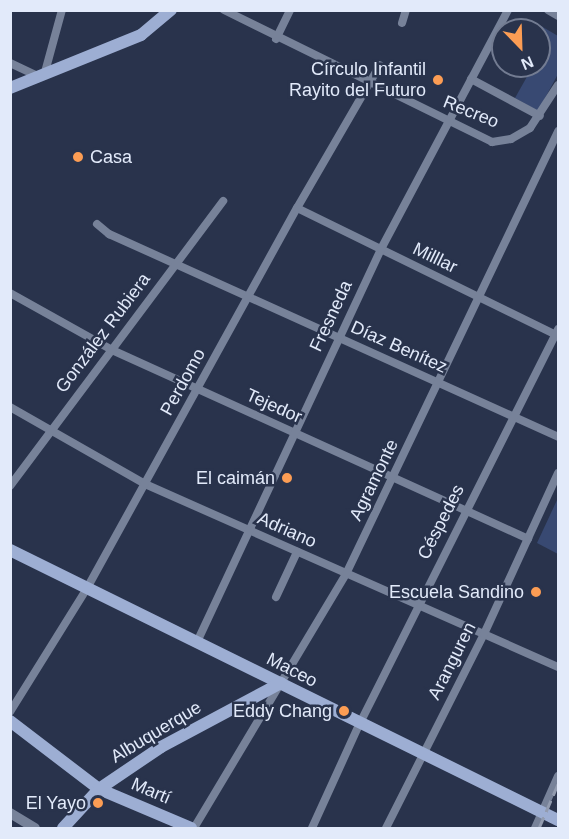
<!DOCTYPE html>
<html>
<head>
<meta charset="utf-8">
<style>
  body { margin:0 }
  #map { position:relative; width:569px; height:839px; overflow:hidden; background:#29334c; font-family:Arial,sans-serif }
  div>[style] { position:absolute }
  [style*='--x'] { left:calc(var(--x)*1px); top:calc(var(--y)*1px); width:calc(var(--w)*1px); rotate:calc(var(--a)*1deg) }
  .green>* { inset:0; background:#384972 }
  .minor>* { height:8px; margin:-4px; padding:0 4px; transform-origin:4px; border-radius:4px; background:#778299 }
  .tertiary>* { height:10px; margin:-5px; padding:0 5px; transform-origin:5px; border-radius:5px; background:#778299 }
  .secondary>* { height:12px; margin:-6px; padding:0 6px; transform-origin:6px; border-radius:6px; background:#9daed3 }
  .rail>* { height:3px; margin-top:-1.5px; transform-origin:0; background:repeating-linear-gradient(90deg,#929baf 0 12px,transparent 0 18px) }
  .dots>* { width:16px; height:16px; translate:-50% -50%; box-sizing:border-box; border:3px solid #29334c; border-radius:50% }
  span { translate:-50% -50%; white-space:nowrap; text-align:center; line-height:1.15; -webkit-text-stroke:5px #29334c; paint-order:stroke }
  .poi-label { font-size:18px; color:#e2eafa }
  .right { translate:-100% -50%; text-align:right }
  .left { translate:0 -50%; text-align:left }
  .street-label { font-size:18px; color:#e2eafa }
  .frame { position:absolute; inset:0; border:12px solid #e2eafa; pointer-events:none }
  .north { position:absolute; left:491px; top:18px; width:60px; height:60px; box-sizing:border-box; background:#29334c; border:2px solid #737c92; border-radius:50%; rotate:157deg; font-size:16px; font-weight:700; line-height:24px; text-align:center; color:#e2eafa }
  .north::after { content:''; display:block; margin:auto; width:21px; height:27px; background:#fc9d54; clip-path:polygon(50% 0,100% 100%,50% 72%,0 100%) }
</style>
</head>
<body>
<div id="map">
  <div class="green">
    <i style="clip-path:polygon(536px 23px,558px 36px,558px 74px,538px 111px,515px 98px,533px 66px,539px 66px,539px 30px,532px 30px)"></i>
    <i style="clip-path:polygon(558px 498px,558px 554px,537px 543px)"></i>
  </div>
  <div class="minor">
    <i style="--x:224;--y:10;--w:299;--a:26.2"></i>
    <i style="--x:492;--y:142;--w:19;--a:-9"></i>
    <i style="--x:511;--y:139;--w:22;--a:-30"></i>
    <i style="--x:530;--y:128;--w:51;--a:-56.9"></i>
    <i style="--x:548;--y:10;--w:12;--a:31"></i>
    <i style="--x:402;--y:23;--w:14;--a:-73"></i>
    <i style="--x:276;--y:39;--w:32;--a:-64"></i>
    <i style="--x:10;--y:63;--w:29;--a:25"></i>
    <i style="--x:45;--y:72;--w:64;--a:-74.7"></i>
    <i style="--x:471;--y:79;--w:78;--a:28.2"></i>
    <i style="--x:297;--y:208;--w:291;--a:26.1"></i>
    <i style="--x:97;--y:224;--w:16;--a:40"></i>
    <i style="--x:109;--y:234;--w:493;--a:24.3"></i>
    <i style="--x:10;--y:293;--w:117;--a:29.2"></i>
    <i style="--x:112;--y:350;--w:457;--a:24.4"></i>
    <i style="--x:10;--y:407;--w:155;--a:29.7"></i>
    <i style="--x:145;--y:484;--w:452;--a:23.9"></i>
    <i style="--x:10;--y:486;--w:356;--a:-53.2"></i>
    <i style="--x:276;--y:597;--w:50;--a:-65"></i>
    <i style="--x:197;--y:642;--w:434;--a:-64.9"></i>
    <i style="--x:381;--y:249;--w:271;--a:-62"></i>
    <i style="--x:10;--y:712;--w:144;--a:-58.1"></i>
    <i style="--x:86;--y:590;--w:436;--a:-61.1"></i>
    <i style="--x:297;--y:208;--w:165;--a:-59.9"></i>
    <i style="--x:194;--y:828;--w:296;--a:-59.1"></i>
    <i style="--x:346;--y:574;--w:491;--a:-64.4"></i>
    <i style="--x:312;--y:828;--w:113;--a:-65.5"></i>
    <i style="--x:359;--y:725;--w:443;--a:-63.3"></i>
    <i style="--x:386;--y:828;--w:217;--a:-63.2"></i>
    <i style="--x:484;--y:634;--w:177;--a:-65.3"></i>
    <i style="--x:535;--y:828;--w:57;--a:-66.1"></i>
  </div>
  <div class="tertiary">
    <i style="--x:10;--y:813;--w:29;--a:31"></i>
  </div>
  <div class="secondary">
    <i style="--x:10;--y:88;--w:141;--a:-22"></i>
    <i style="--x:141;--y:35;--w:39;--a:-40"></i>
    <i style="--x:10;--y:550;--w:611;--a:26.23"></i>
    <i style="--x:10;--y:721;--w:112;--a:37.4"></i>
    <i style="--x:99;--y:789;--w:100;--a:23"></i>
    <i style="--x:63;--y:828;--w:53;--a:-47.3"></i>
    <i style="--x:99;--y:789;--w:75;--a:-34.1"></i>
    <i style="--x:161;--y:747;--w:136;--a:-28.1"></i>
  </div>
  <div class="rail">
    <i style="--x:539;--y:828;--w:48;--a:-66.6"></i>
  </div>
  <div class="dots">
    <i style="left:438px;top:80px;background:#fc9d54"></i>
    <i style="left:78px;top:157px;background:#fc9d54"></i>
    <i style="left:287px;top:478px;background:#fc9d54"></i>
    <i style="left:536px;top:592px;background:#fc9d54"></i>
    <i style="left:344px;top:711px;background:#fc9d54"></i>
    <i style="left:98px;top:803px;background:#fc9d54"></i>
  </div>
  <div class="poi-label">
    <span class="right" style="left:426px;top:80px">Círculo Infantil<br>Rayito del Futuro</span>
    <span class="left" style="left:90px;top:157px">Casa</span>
    <span class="right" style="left:275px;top:478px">El caimán</span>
    <span class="right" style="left:524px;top:592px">Escuela Sandino</span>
    <span class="right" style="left:332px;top:711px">Eddy Chang</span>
    <span class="right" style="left:86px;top:803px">El Yayo</span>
  </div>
  <div class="street-label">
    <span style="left:471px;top:112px;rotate:22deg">Recreo</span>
    <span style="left:435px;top:258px;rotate:26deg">Milllar</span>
    <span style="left:331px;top:316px;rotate:-65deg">Fresneda</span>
    <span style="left:103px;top:333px;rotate:-53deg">González Rubiera</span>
    <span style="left:399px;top:347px;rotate:24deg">Díaz Benítez</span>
    <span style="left:183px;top:382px;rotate:-61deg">Perdomo</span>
    <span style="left:274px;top:406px;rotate:24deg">Tejedor</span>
    <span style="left:374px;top:480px;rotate:-64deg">Agramonte</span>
    <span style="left:441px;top:522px;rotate:-63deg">Céspedes</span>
    <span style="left:287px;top:530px;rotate:24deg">Adriano</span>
    <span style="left:452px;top:661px;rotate:-63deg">Aranguren</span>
    <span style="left:292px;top:670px;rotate:27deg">Maceo</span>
    <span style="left:156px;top:732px;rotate:-31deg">Albuquerque</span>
    <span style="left:151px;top:791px;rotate:23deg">Martí</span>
  </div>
  <div class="frame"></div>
  <div class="north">N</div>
</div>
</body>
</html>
